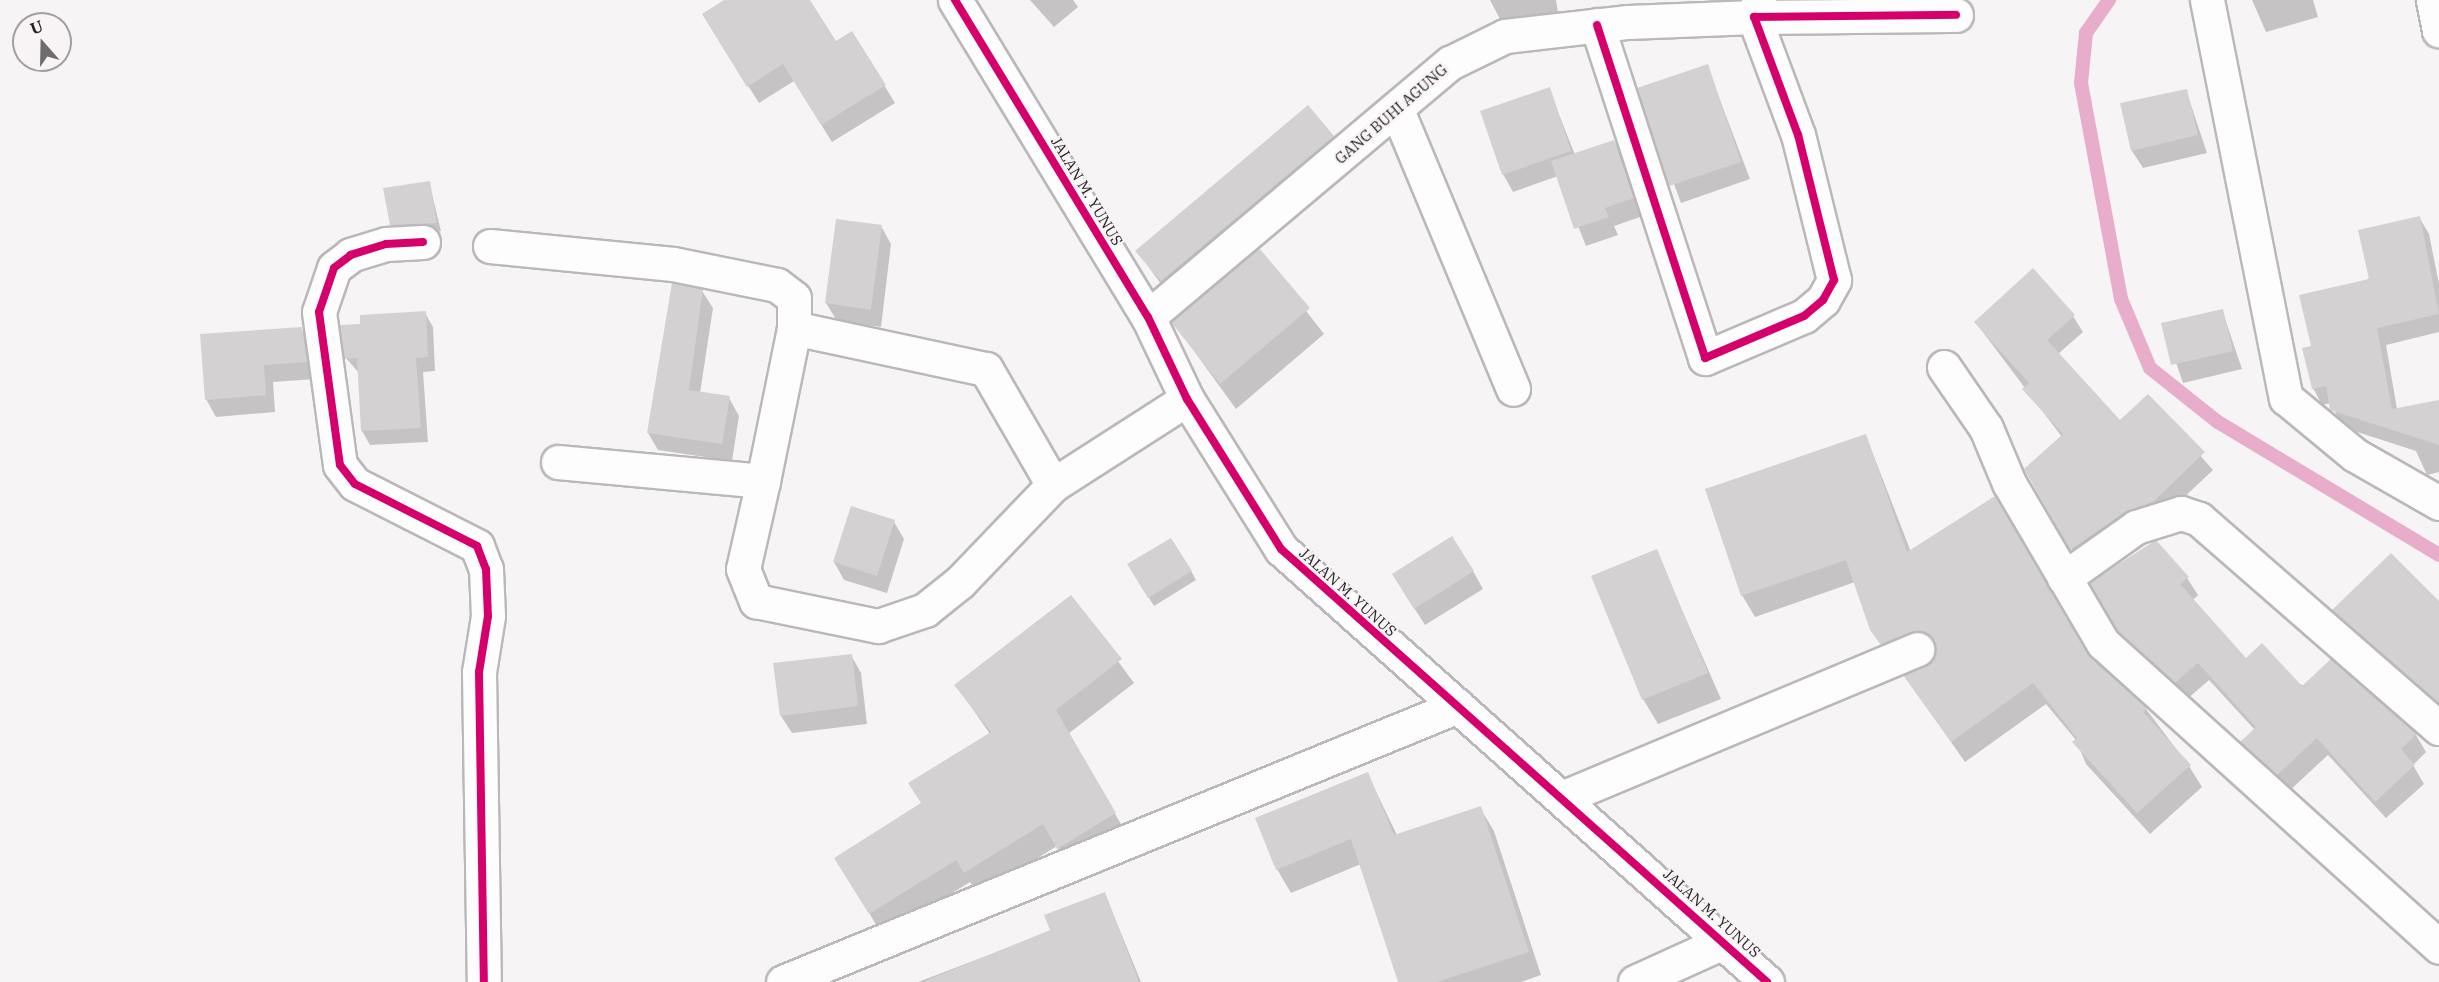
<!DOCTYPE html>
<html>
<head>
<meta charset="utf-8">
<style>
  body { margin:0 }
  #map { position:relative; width:2439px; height:982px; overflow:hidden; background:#f7f4f5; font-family:"IBM Plex Serif",serif }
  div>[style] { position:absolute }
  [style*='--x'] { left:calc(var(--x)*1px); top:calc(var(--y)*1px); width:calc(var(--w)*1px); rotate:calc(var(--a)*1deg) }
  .shadow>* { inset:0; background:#0003 }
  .stream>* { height:14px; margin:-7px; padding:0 7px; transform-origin:7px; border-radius:7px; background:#e9adcc }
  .building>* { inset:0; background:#d3d1d2 }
  .roads { filter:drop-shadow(2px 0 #bab8b8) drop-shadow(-2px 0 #bab8b8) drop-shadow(0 2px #bab8b8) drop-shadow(0 -2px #bab8b8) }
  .minor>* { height:33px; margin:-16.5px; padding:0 16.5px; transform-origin:16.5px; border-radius:16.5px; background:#fefdfe }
  .tertiary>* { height:33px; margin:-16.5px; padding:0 16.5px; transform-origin:16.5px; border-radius:16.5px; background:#fefdfe }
  .cycleway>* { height:8px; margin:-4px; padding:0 4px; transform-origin:4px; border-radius:4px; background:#d6006c }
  span { translate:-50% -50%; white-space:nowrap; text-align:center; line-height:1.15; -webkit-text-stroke:4.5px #f8f3f5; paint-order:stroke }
  .street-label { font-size:15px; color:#242223 }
  .north { position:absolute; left:12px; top:12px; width:60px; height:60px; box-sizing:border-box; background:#f8f3f5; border:2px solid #a39fa1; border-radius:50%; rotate:340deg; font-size:16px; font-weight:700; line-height:24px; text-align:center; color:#242223 }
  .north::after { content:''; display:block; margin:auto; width:21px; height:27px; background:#6e6c6c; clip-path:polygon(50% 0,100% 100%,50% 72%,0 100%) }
</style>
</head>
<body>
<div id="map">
  <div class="shadow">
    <i style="clip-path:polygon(727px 0,809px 0,836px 43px,884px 85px,895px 103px,832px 142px,794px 81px,759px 103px,714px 32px)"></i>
    <i style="clip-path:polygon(1030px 0,1073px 0,1078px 7px,1054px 27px)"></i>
    <i style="clip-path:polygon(1490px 0,1556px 0,1558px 13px,1502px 23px)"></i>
    <i style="clip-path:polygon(2252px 0,2313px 0,2318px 17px,2266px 32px)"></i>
    <i style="clip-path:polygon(1707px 66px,1750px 179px,1681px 203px,1639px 89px)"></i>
    <i style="clip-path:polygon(1549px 89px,1575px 155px,1614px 141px,1624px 159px,1643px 216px,1614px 226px,1618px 235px,1586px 246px,1558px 176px,1513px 192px,1503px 174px)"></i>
    <i style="clip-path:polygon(2186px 90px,2207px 153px,2143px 168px,2132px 151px,2122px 105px)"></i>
    <i style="clip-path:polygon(1333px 137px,1348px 162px,1177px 306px,1137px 251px)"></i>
    <i style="clip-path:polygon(429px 182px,441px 231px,396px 233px,391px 224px)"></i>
    <i style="clip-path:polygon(2419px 217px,2429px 234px,2439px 284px,2439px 332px,2386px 345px,2397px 409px,2439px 401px,2439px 472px,2427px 475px,2416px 451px,2342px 427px,2331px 403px,2322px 405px,2313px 388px,2312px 347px)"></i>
    <i style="clip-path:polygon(881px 226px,891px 244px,881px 327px,837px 321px,826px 303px)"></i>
    <i style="clip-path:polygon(1259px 250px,1324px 334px,1236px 409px,1173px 322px)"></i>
    <i style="clip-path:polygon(702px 291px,713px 308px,700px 393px,729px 398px,739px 416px,732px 461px,658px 450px,648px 433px)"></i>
    <i style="clip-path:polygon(2222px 310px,2242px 369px,2183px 383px,2163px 324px)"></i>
    <i style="clip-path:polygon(425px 313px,433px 327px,435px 371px,423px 372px,428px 442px,370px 445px,362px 431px,359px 373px,346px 358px)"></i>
    <i style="clip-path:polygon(2073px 316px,2083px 332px,2058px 354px,2120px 422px,2148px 396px,2213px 470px,2162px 518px,2081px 566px,2026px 470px,2062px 437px,1976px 323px)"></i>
    <i style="clip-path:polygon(301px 329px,312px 347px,316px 379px,273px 382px,275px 412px,216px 417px,206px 399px)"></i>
    <i style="clip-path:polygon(1866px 436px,1911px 552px,2086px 654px,2146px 709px,2189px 766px,2202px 787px,2150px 834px,2086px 764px,2076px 740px,2046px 704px,1965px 762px,1905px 676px,1936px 655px,1884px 652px,1855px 582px,1755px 617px,1742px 595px)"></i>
    <i style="clip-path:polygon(894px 522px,904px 539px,887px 593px,844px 580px,834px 562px)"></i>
    <i style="clip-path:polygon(1656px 551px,1721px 699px,1658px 724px,1643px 699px)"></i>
    <i style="clip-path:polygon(1129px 565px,1191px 571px,1196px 580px,1154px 606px)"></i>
    <i style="clip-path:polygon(1473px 571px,1483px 589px,1425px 625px,1404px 592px)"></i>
    <i style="clip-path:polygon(2187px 578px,2198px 595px,2193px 600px,2246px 660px,2416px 735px,2426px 752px,2413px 765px,2424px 784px,2386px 818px,2328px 755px,2288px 792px,2252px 760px,2242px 742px,2255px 730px,2209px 680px,2186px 700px,2130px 649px,2091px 583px)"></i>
    <i style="clip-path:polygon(1071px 597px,1134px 683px,1068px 734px,1128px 836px,1071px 870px,1057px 846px,978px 895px,970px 882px,883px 936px,849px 880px,990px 734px,956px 685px)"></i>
    <i style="clip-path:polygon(2439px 603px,2439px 711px,2344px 628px,2334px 611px)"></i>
    <i style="clip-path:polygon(851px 655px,861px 673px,867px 724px,792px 733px,781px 716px)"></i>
    <i style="clip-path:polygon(1367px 773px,1397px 835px,1480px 808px,1494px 831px,1541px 975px,1521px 982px,1400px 982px,1361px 864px,1291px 893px,1277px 869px)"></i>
    <i style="clip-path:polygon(1105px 894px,1141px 982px,918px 982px,1052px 931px)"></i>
  </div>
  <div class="stream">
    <i style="--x:2109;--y:0;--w:40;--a:124.9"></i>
    <i style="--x:2086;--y:33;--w:50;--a:95.7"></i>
    <i style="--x:2081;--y:83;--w:220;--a:79.5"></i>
    <i style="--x:2121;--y:299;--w:75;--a:67.2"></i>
    <i style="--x:2150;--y:368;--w:87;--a:38.5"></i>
    <i style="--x:2218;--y:422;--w:258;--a:31"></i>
  </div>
  <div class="building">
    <i style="clip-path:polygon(724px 0,810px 0,836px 41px,852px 31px,886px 85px,821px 125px,783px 64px,747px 87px,702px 14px)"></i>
    <i style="clip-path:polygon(1708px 64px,1741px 162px,1669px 186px,1637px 88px)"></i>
    <i style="clip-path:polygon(1550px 87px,1571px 151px,1502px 175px,1480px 111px)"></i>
    <i style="clip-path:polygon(2187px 89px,2198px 135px,2131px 151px,2120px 103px)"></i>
    <i style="clip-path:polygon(1308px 105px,1334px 136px,1161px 281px,1135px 251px)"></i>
    <i style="clip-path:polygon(1614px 140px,1634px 198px,1605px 208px,1609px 217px,1574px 229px,1551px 161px)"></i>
    <i style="clip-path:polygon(430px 181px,437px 223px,390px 225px,383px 188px)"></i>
    <i style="clip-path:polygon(2420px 216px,2439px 314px,2377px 328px,2392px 409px,2439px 400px,2439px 445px,2330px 410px,2326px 386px,2312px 389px,2302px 348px,2311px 346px,2299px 295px,2369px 279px,2358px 230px)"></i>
    <i style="clip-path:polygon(836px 219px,882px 225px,871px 310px,825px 303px)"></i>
    <i style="clip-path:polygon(1259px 248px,1310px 308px,1220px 384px,1171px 322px)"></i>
    <i style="clip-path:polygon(2033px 268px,2075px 315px,2047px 340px,2120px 420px,2148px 394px,2205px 452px,2153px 502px,2125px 512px,2070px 550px,2024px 469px,2063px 434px,2022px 389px,2029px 383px,1974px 322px)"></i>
    <i style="clip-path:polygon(672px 283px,703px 289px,689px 390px,730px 396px,722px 444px,647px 433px)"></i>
    <i style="clip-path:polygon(2223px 309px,2233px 351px,2171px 365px,2161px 323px)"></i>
    <i style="clip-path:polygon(426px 311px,428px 357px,416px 358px,421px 428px,361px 431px,357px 358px,344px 359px,340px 325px,360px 324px,360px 315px)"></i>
    <i style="clip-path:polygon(302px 327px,307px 362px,264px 365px,266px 395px,205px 400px,200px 334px)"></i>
    <i style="clip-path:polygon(1866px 434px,1907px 552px,1995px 496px,2087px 653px,2147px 708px,2143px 712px,2191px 765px,2137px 813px,2072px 742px,2077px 738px,2033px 683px,1951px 742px,1903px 675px,1932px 661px,1934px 641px,1919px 630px,1880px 644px,1870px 630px,1846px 560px,1741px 596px,1705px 489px)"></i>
    <i style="clip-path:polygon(851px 506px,895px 520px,877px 576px,833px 562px)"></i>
    <i style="clip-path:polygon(1452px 536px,1474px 571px,1414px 609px,1392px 574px)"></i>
    <i style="clip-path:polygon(1171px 538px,1192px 571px,1148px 598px,1127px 564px)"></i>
    <i style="clip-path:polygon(2156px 540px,2189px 577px,2180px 584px,2246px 658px,2262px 643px,2302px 686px,2331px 659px,2417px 734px,2401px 749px,2415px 765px,2375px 802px,2317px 738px,2277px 775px,2240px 742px,2256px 727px,2198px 663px,2175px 683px,2118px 631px,2089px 583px)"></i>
    <i style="clip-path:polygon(1657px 549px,1708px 673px,1642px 700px,1591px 576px)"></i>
    <i style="clip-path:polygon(2391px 553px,2439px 601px,2439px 703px,2332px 610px)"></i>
    <i style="clip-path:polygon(1071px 595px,1122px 659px,1056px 710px,1116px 813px,1057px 849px,1043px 824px,964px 873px,956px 860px,869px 914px,834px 858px,921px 803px,908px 783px,991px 732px,954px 685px)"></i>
    <i style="clip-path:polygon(852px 654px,858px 706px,780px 716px,773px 663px)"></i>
    <i style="clip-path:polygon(1368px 772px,1394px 835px,1481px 806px,1529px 952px,1437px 982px,1398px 982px,1351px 839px,1276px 870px,1255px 818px)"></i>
    <i style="clip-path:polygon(1105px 892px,1139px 982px,923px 982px,1050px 930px,1044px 915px)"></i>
  </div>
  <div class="roads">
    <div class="minor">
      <i style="--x:2207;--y:0;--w:406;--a:78.8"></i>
      <i style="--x:2286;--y:398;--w:89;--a:39.6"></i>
      <i style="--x:2355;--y:455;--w:97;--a:29.7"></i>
      <i style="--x:2433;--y:0;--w:31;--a:79"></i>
      <i style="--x:1597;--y:25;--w:350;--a:72"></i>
      <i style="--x:1705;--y:358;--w:108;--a:-23"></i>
      <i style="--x:1804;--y:316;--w:25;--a:-40"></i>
      <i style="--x:1823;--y:300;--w:23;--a:-61"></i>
      <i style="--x:1834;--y:280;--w:149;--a:-103.9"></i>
      <i style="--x:1798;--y:135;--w:126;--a:-110.4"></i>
      <i style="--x:1754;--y:17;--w:202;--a:-0.6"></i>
      <i style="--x:1397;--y:110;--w:302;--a:67.4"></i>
      <i style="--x:423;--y:242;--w:37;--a:177"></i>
      <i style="--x:386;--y:244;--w:37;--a:163"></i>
      <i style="--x:351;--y:255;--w:21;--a:143"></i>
      <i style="--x:334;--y:268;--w:46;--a:108.8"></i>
      <i style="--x:319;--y:312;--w:154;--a:82.2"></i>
      <i style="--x:340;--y:465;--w:24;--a:52"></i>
      <i style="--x:355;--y:484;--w:137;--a:26.9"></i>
      <i style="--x:477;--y:546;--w:25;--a:69"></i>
      <i style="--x:486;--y:569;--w:47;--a:87.6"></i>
      <i style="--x:488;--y:616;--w:57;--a:99.1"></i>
      <i style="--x:479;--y:672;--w:310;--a:89.1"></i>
      <i style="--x:490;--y:246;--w:184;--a:5.6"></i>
      <i style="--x:673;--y:264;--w:106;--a:11.4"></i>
      <i style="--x:777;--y:285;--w:21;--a:37"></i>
      <i style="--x:794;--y:298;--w:30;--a:90"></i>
      <i style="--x:794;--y:328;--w:196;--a:12.1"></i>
      <i style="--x:986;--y:369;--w:134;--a:60"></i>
      <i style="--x:1148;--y:317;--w:395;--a:-40.1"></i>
      <i style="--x:1450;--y:63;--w:61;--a:-26.1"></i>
      <i style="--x:1505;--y:36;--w:124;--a:-6.5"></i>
      <i style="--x:1628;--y:22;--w:126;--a:-2.3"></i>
      <i style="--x:1754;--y:17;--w:18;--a:-74"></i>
      <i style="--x:1944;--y:367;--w:74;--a:55.5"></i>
      <i style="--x:1986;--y:428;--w:60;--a:67.3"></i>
      <i style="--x:2009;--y:483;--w:186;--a:59.6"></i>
      <i style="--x:2103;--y:643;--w:453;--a:42.1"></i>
      <i style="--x:558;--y:462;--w:206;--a:5.3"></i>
      <i style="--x:763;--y:481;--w:90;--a:102.8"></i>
      <i style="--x:743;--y:569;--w:35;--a:68"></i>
      <i style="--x:756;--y:601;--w:125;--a:11.6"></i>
      <i style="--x:878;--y:626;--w:50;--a:-18.8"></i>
      <i style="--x:925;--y:610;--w:45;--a:-38.7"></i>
      <i style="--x:960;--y:582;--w:134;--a:-46.2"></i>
      <i style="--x:1053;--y:485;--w:159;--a:-32.7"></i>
      <i style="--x:763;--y:481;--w:156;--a:-78.5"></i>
      <i style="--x:2064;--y:578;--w:88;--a:-35.3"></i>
      <i style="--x:2136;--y:527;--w:47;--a:-17.3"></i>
      <i style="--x:2181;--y:513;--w:19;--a:18"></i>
      <i style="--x:2199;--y:519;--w:318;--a:41.1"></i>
      <i style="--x:1564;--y:797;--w:383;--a:-22.7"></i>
      <i style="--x:783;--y:982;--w:729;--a:-22.24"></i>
      <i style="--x:1635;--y:982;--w:97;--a:-24.4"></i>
    </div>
    <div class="tertiary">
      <i style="--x:955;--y:0;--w:371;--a:58.7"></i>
      <i style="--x:1148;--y:317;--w:91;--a:64.6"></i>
      <i style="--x:1187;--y:399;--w:177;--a:57.9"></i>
      <i style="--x:1281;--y:549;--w:651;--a:41.7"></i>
    </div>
  </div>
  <div class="cycleway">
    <i style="--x:955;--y:0;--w:371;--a:58.7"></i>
    <i style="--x:1148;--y:317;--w:91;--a:64.6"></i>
    <i style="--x:1187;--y:399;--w:177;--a:57.9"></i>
    <i style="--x:1281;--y:549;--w:651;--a:41.7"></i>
    <i style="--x:1597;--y:25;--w:350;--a:72"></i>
    <i style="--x:1705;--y:358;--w:108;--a:-23"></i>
    <i style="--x:1804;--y:316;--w:25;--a:-40"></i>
    <i style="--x:1823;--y:300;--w:23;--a:-61"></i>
    <i style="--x:1834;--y:280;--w:149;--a:-103.9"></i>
    <i style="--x:1798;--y:135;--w:126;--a:-110.4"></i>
    <i style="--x:1754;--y:17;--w:202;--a:-0.6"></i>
    <i style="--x:423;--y:242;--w:37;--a:177"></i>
    <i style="--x:386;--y:244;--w:37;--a:163"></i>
    <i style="--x:351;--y:255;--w:21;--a:143"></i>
    <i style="--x:334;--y:268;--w:46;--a:108.8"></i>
    <i style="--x:319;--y:312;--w:154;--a:82.2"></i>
    <i style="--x:340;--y:465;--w:24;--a:52"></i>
    <i style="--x:355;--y:484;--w:137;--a:26.9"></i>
    <i style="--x:477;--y:546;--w:25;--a:69"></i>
    <i style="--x:486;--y:569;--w:47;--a:87.6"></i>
    <i style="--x:488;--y:616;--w:57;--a:99.1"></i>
    <i style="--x:479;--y:672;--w:310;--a:89.1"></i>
  </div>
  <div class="street-label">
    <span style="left:1391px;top:114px;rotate:-41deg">GANG BUHI AGUNG</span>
    <span style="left:1087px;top:191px;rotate:59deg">JALAN M. YUNUS</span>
    <span style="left:1348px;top:592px;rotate:42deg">JALAN M. YUNUS</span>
    <span style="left:1712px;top:913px;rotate:42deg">JALAN M. YUNUS</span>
  </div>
  <div class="north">U</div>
</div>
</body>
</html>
